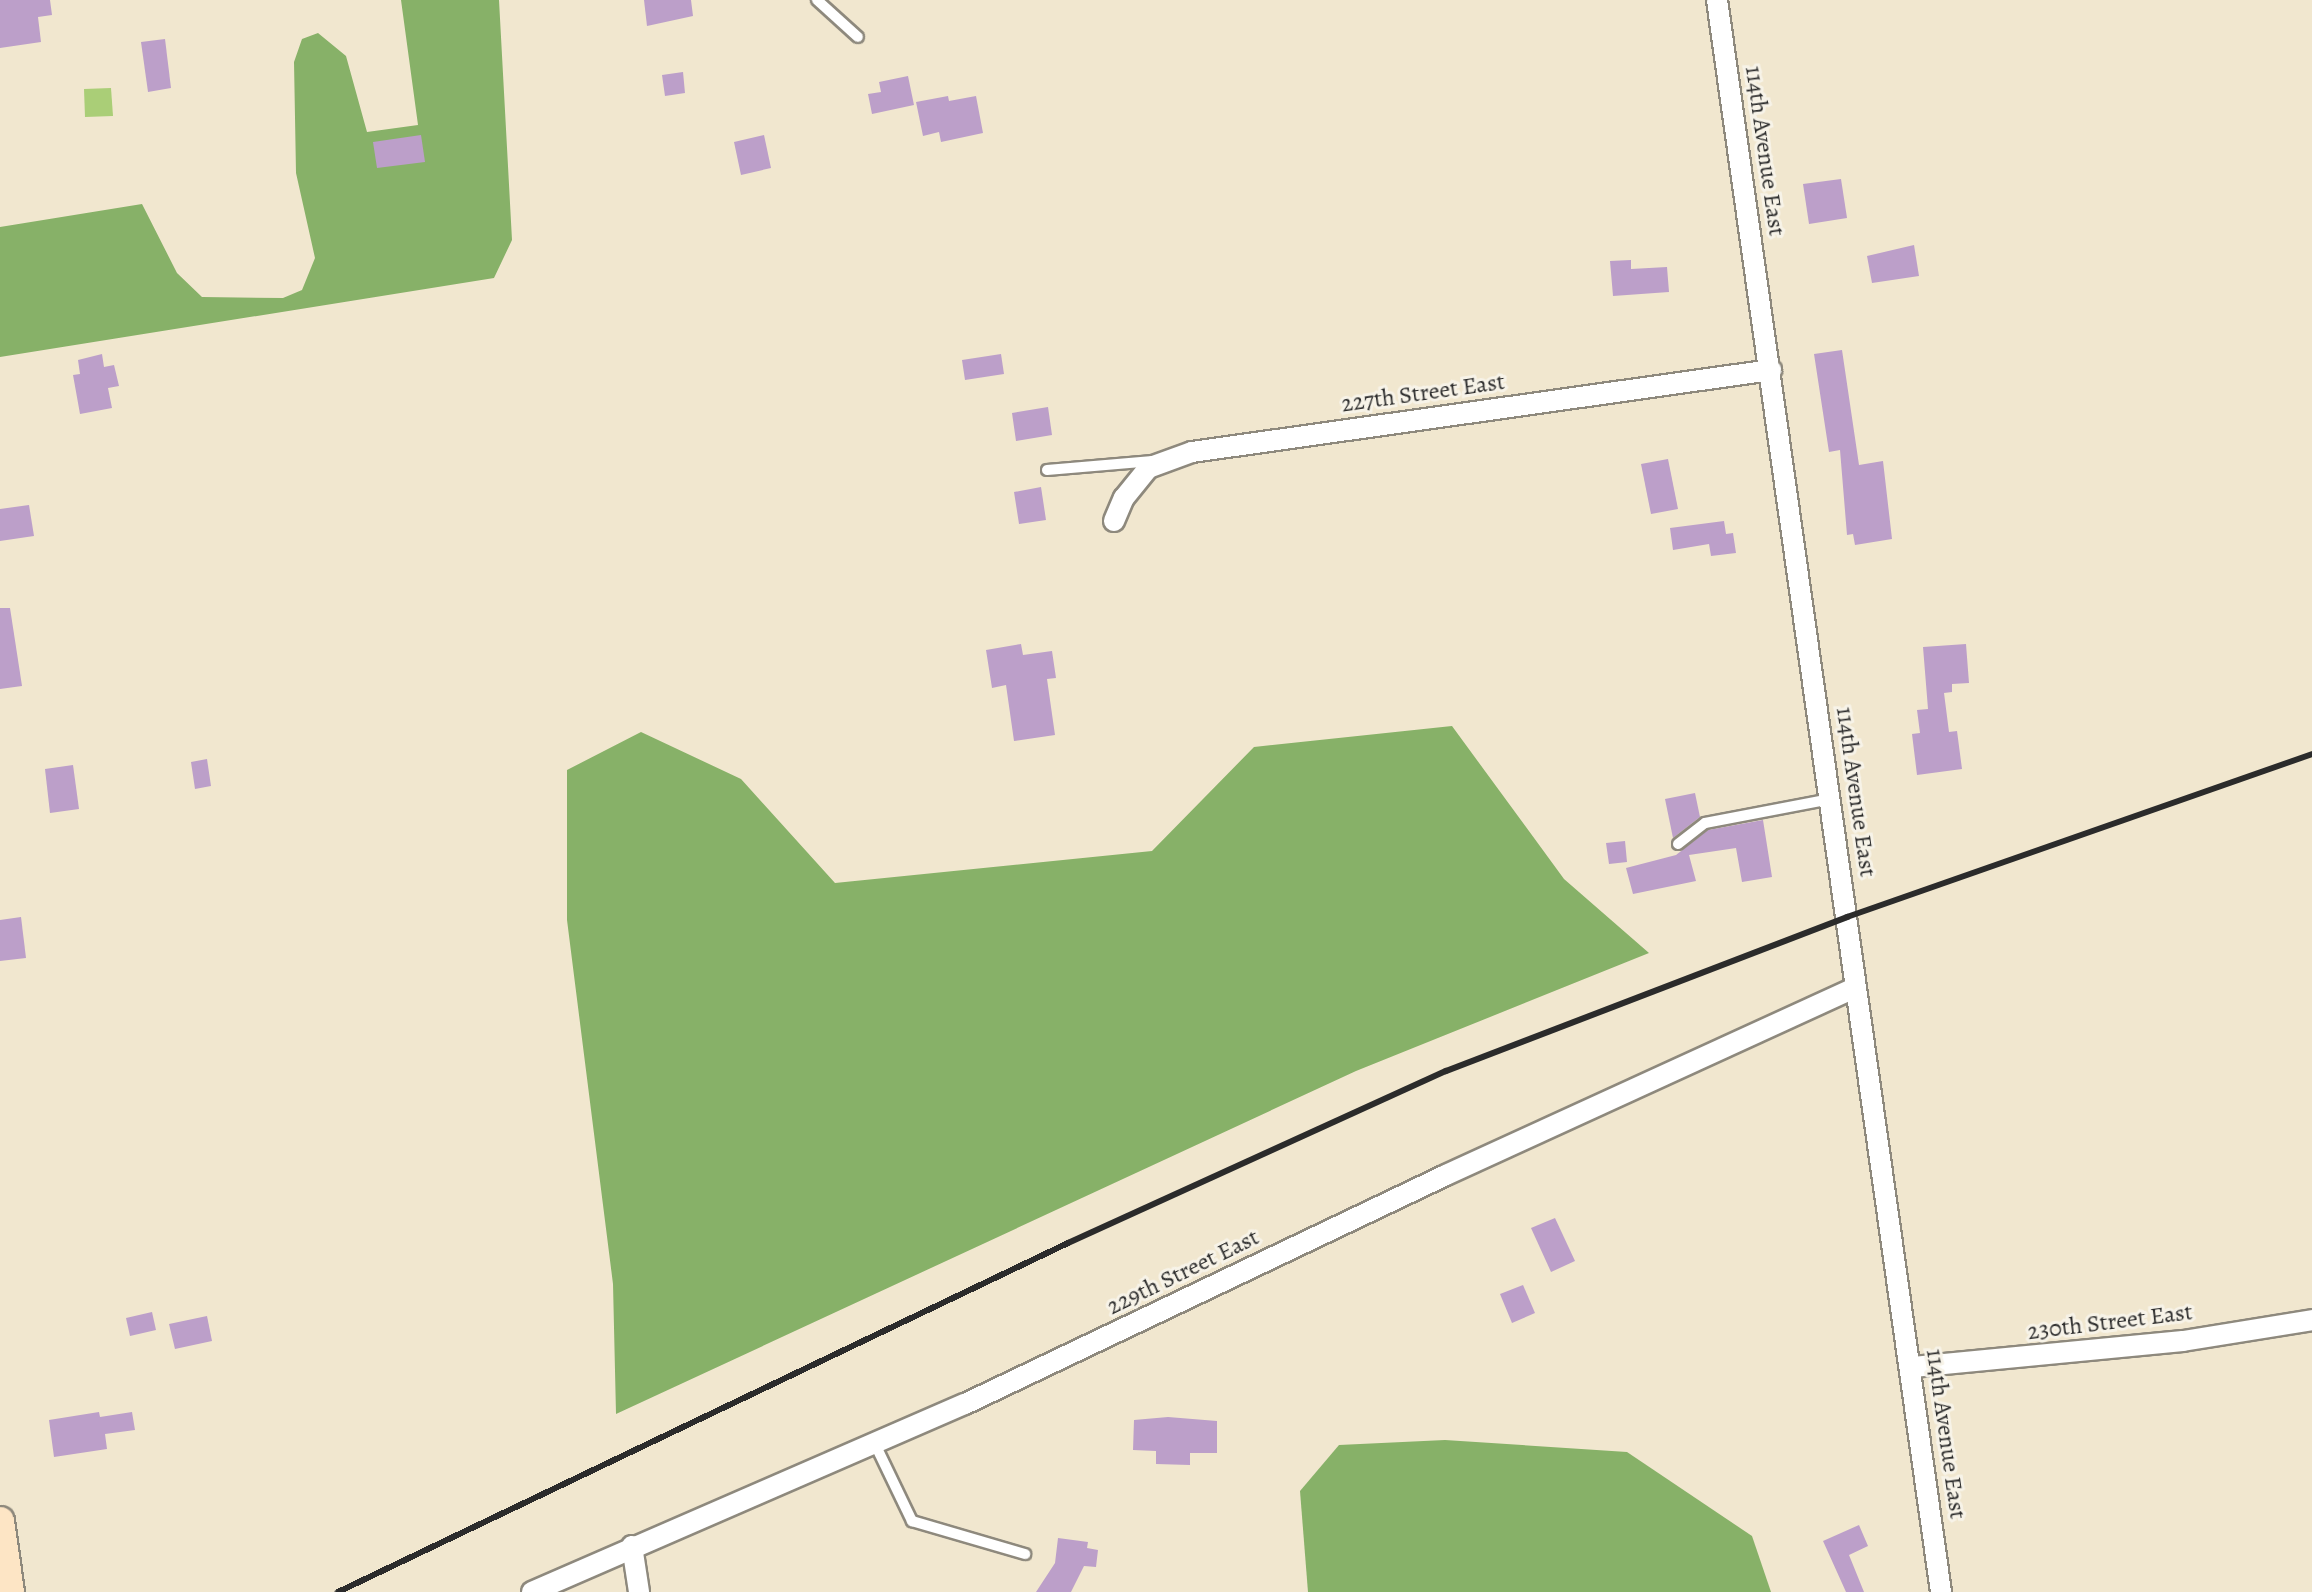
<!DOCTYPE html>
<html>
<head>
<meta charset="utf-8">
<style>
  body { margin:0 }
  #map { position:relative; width:2312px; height:1592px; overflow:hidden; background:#f1e7cf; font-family:Alegreya,serif }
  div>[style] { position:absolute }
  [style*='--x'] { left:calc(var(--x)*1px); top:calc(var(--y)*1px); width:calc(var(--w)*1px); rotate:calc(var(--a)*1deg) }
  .green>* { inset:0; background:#aace77 }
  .forest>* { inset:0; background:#87b168 }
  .building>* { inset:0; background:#bc9fc9 }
  .roads { filter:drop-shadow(2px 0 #8e897d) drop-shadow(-2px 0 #8e897d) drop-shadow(0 2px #8e897d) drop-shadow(0 -2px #8e897d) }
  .lane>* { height:10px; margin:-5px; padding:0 5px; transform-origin:5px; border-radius:5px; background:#fff }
  .street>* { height:20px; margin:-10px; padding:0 10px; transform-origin:10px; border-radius:10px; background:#fff }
  .secondary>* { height:28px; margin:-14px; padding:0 14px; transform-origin:14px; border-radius:14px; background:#fde5c5 }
  .rail>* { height:6px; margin:-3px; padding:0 3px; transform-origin:3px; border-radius:3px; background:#2b2b2b }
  span { translate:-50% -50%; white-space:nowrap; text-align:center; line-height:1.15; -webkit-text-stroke:6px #f7f3e8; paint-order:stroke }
  .street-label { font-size:24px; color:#2b2b2b }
</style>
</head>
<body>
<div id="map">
  <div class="green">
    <i style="clip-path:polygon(111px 88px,113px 116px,85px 117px,84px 89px)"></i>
  </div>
  <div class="forest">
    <i style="clip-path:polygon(401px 0,499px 0,512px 240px,494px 278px,0 357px,0 227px,142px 204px,177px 273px,202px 297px,283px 298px,302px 290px,315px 258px,296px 173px,294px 62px,302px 39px,318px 33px,346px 56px,367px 132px,418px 125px)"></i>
    <i style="clip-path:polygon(1452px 726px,1564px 879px,1649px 953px,1356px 1071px,616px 1414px,613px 1284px,567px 920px,567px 770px,641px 732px,741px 779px,835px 883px,1152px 851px,1254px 747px)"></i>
    <i style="clip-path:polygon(1445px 1440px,1627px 1452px,1752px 1536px,1771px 1592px,1308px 1592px,1300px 1491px,1339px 1445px)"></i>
  </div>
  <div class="building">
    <i style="clip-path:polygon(0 0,50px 0,52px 15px,38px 17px,41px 42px,0 48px)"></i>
    <i style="clip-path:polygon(644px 0,691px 0,693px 16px,647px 26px)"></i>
    <i style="clip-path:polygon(165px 39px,171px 88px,148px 92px,141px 42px)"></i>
    <i style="clip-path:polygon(683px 72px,685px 93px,665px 96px,662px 75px)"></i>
    <i style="clip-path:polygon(908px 76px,914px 105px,872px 114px,868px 94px,881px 92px,879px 82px)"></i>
    <i style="clip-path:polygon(948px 96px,949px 101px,976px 96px,983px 133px,941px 142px,939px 132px,923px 136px,916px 102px)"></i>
    <i style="clip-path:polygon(421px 135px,425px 162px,377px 168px,373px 142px)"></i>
    <i style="clip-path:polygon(764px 135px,771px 168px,741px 175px,734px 142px)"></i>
    <i style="clip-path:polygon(1841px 179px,1847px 218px,1809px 224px,1803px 184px)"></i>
    <i style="clip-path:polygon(1914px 245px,1919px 276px,1872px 283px,1867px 256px)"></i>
    <i style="clip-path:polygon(1631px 260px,1631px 269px,1667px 267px,1669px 292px,1613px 296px,1610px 261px)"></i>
    <i style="clip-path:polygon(1842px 350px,1859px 465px,1883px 461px,1892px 539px,1855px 545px,1853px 534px,1847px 535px,1840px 450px,1829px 452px,1814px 354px)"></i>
    <i style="clip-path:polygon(102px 354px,104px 367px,114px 365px,119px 386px,108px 388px,112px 408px,80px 414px,73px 375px,80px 374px,78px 360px)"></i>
    <i style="clip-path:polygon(1001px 354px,1004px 374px,965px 380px,962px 360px)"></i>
    <i style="clip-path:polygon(1048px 407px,1052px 435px,1016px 441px,1012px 413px)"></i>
    <i style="clip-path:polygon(1668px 459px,1678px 509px,1651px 514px,1641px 464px)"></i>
    <i style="clip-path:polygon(1041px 487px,1046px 520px,1019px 524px,1014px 492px)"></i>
    <i style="clip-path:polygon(29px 505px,34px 536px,0 541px,0 509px)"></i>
    <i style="clip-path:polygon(1724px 521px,1726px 534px,1733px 533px,1736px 553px,1711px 556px,1709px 544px,1673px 550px,1670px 528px)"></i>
    <i style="clip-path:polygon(0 608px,10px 608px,22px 686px,0 689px)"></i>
    <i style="clip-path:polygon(1021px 644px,1023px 655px,1052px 651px,1056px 678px,1047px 679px,1055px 735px,1014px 741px,1006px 685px,992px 688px,986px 650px)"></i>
    <i style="clip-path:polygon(1966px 644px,1969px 683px,1952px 684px,1952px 692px,1944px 693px,1949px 732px,1957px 731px,1962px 769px,1917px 775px,1912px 734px,1920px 733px,1917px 710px,1928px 709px,1923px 647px)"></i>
    <i style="clip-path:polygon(207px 759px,211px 786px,195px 789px,191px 762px)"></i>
    <i style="clip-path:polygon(73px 765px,79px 809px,50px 813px,45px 769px)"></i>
    <i style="clip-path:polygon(1695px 793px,1700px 817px,1673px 838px,1665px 799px)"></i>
    <i style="clip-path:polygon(1763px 820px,1772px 877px,1742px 882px,1736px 848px,1689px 855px,1696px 881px,1633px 894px,1626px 868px,1676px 855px,1708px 830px)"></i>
    <i style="clip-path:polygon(1625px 841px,1627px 862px,1609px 864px,1606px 843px)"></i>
    <i style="clip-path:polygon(21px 917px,26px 958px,0 961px,0 920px)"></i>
    <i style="clip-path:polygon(1555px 1218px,1575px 1261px,1551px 1272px,1531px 1228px)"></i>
    <i style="clip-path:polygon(1523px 1285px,1535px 1313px,1512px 1323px,1500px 1294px)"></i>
    <i style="clip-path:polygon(152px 1312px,156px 1330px,130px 1336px,126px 1318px)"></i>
    <i style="clip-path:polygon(207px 1316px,212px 1341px,175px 1349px,169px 1324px)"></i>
    <i style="clip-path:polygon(99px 1412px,100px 1417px,132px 1412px,135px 1430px,105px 1434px,107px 1449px,54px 1457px,49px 1420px)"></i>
    <i style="clip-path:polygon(1168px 1417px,1217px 1421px,1217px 1453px,1190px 1453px,1190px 1465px,1156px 1464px,1156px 1451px,1133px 1450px,1134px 1420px)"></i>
    <i style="clip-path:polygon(1859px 1525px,1868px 1546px,1849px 1555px,1864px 1592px,1846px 1592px,1823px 1541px)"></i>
    <i style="clip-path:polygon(1058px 1538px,1088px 1542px,1087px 1548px,1098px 1550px,1096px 1567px,1084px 1566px,1071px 1592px,1036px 1592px,1055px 1563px)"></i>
  </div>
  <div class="roads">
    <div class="lane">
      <i style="--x:817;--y:0;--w:55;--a:42.1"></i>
      <i style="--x:1047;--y:470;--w:106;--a:-4.9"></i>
      <i style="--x:1678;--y:844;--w:34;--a:-38"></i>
      <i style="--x:1705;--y:823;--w:128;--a:-10.8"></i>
      <i style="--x:874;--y:1442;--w:88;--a:64.3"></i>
      <i style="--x:912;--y:1521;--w:118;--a:16.3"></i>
    </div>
    <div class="street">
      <i style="--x:1717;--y:0;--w:1608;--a:81.99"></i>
      <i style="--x:1114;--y:521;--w:25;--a:-67"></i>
      <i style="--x:1124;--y:498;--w:38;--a:-51"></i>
      <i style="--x:1148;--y:468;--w:47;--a:-20"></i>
      <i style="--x:1192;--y:452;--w:585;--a:-8.06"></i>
      <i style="--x:1913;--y:1367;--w:271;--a:-5.5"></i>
      <i style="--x:2183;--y:1341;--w:131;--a:-9.2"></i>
      <i style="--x:632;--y:1546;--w:47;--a:81.3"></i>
      <i style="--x:532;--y:1592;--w:472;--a:-23.5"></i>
      <i style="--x:965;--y:1404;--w:533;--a:-25.46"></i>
      <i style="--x:1446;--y:1175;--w:447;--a:-24.6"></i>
    </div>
    <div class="secondary">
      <i style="--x:0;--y:1521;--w:72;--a:82"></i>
    </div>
  </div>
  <div class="rail">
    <i style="--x:338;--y:1592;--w:809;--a:-25.55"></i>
    <i style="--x:1068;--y:1243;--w:415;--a:-24.5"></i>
    <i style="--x:1446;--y:1071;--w:430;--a:-21"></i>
    <i style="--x:1847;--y:917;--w:493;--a:-19.3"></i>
  </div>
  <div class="street-label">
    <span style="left:1765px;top:151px;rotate:82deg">114th Avenue East</span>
    <span style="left:1423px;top:393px;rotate:-8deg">227th Street East</span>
    <span style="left:1856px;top:792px;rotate:82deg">114th Avenue East</span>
    <span style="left:1183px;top:1272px;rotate:-26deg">229th Street East</span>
    <span style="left:2110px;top:1322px;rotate:-7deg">230th Street East</span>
    <span style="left:1946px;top:1434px;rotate:82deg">114th Avenue East</span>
  </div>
</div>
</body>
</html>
